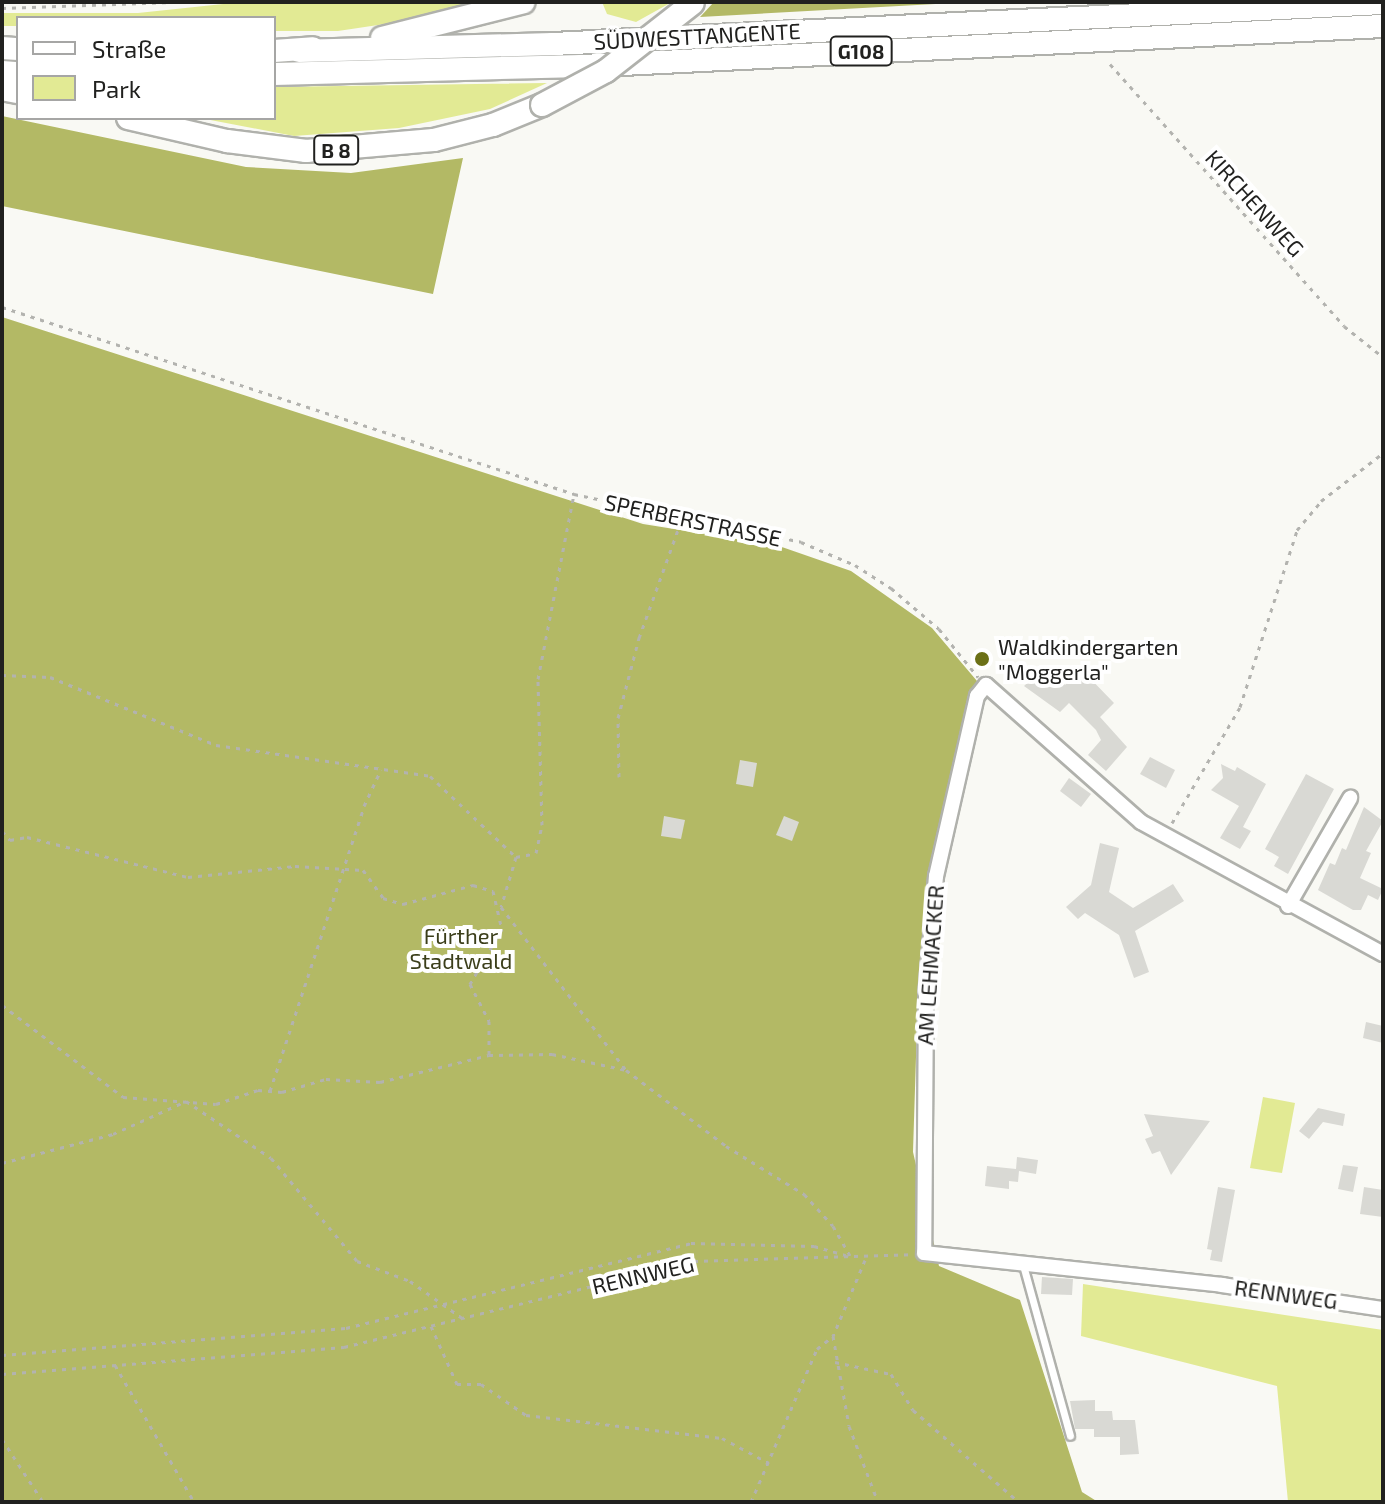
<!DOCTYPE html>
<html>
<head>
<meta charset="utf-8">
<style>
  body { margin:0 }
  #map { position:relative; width:1385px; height:1504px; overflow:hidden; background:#f9f9f4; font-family:"Exo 2",sans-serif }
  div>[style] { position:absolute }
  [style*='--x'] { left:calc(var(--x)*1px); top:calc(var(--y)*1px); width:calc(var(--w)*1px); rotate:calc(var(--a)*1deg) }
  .green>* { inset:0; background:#e2ea94 }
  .forest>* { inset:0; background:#b3b965 }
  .building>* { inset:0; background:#d9d9d4 }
  .path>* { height:3px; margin-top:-1.5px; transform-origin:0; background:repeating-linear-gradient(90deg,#b3b3af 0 4px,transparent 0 10px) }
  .roads { filter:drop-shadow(2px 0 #b0b1ac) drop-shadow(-2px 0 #b0b1ac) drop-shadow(0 2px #b0b1ac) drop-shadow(0 -2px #b0b1ac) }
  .service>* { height:7px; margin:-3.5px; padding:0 3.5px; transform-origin:3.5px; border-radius:3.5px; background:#fff }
  .minor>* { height:14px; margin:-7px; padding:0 7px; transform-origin:7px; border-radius:7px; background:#fff }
  .trunk>* { height:22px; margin:-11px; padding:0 11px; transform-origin:11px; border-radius:11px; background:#fff }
  .bridges { filter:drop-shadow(2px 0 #b0b1ac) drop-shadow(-2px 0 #b0b1ac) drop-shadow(0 2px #b0b1ac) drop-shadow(0 -2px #b0b1ac) }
  .trunk-bridge>* { height:22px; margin:-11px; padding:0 11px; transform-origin:11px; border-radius:11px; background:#fff }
  .dots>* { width:22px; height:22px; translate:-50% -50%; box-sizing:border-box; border:4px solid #fff; border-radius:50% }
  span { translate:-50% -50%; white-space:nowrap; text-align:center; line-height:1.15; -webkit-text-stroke:8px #fff; paint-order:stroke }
  .shield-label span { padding:2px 6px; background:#fff; border:2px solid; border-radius:6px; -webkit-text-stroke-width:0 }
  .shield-label { font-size:20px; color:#21211f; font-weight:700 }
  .street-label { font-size:22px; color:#21211f }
  .poi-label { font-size:22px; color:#21211f }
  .left { translate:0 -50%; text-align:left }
  .park-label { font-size:22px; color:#3b3e1a }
  .frame { position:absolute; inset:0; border:4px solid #21211f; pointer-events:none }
  .legend { position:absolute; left:16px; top:16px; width:260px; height:104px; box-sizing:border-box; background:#fff; border:2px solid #a6a6a5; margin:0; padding:10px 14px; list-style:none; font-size:24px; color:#21211f }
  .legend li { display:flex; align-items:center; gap:16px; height:40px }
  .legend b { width:40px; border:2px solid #a6a6a5 }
</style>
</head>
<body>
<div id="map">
  <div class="green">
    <i style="clip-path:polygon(242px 2px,485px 2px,445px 15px,338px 31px,274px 31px,274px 18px,18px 18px,18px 26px,2px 26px,2px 13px,138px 13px)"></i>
    <i style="clip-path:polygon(602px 2px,672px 2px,636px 22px,607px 14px)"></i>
    <i style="clip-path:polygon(547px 83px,490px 109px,399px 128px,294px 136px,200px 118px,274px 118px,274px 87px)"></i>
    <i style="clip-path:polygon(1263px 1097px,1295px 1103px,1282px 1173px,1250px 1168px)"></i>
    <i style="clip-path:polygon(1083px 1284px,1383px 1330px,1383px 1502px,1288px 1502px,1277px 1386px,1081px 1336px)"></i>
  </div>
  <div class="forest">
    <i style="clip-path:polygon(714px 2px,972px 2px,700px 17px)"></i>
    <i style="clip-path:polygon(2px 116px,246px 167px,351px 173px,463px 158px,433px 294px,2px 206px)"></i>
    <i style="clip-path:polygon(2px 317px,643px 524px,779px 546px,851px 571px,932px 628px,977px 681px,929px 899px,918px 994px,913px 1152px,939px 1266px,1020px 1300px,1082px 1492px,1098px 1502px,2px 1502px)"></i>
  </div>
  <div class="building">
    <i style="clip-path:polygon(1047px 665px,1065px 685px,1081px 669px,1114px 703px,1100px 717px,1127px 747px,1106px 771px,1088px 755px,1101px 740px,1096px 730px,1069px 703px,1060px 712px,1024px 686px)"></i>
    <i style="clip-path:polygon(1150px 757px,1175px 770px,1166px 788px,1140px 774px)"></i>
    <i style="clip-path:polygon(740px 760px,757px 763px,753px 787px,736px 784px)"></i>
    <i style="clip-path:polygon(1221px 764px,1235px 771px,1237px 767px,1266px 784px,1243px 827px,1251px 831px,1240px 849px,1220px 838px,1239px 806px,1211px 790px,1223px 778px)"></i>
    <i style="clip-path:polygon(1306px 774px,1334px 789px,1288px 874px,1274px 866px,1279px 857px,1265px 849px)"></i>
    <i style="clip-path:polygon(1069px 778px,1091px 794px,1081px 807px,1060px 791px)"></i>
    <i style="clip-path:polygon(1364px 807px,1383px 821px,1366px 851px,1371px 853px,1360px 878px,1383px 889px,1378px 900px,1368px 895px,1361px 910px,1353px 910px,1318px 890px,1330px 863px,1335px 865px,1342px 848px,1346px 850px)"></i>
    <i style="clip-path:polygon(664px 816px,685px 820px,681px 839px,661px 836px)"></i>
    <i style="clip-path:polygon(784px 816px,799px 822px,792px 841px,776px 835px)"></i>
    <i style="clip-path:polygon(1100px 843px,1119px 848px,1109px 892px,1133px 908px,1173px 884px,1184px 901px,1135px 931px,1149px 972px,1134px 978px,1119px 935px,1085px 913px,1078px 919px,1066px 907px,1091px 885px)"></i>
    <i style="clip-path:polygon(1366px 1022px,1383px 1026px,1383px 1043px,1363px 1038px)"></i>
    <i style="clip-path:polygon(1318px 1108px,1345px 1114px,1343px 1126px,1323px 1122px,1309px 1139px,1299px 1131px)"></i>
    <i style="clip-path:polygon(1144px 1114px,1210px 1121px,1171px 1175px,1160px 1151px,1152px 1154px,1145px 1139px,1153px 1136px)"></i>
    <i style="clip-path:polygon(1017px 1157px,1038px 1160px,1036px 1174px,1019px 1171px,1018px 1182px,1009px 1181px,1009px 1189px,985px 1186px,987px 1166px,1016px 1169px)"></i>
    <i style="clip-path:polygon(1343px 1165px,1358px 1167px,1353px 1192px,1338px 1189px)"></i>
    <i style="clip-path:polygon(1218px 1187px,1235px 1190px,1222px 1262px,1210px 1260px,1212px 1250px,1207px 1249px)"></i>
    <i style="clip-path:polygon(1364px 1187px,1383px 1190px,1383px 1217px,1360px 1214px)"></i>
    <i style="clip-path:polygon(1042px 1277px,1073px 1279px,1072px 1295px,1041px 1294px)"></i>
    <i style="clip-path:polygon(1095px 1400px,1095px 1411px,1112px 1411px,1113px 1420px,1135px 1420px,1139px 1454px,1120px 1455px,1120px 1437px,1094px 1437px,1094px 1429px,1075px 1429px,1070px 1401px)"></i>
  </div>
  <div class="path">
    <i style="--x:2;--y:8;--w:171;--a:-2"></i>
    <i style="--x:1110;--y:64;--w:351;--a:48.2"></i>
    <i style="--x:1344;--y:326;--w:50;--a:38.5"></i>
    <i style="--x:2;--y:307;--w:602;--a:18.1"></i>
    <i style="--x:574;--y:494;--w:232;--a:11.9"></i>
    <i style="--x:801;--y:542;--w:59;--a:23.1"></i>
    <i style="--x:855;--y:565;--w:43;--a:32.6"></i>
    <i style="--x:891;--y:588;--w:63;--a:40.5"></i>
    <i style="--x:939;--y:629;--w:62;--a:50.9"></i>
    <i style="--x:2;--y:675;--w:48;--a:2.4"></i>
    <i style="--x:50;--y:677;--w:179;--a:22.3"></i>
    <i style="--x:216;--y:745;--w:216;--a:8.2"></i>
    <i style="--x:430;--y:776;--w:118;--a:43.3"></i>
    <i style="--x:516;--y:857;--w:52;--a:106.7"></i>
    <i style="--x:501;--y:907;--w:205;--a:52.5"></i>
    <i style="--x:619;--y:777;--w:59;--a:-91"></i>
    <i style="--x:618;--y:718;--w:83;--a:-75.3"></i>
    <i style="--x:639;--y:638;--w:130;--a:-70.2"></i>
    <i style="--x:1172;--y:823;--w:134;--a:-59.6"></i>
    <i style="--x:1240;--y:707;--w:186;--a:-72.1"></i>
    <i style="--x:1297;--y:530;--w:38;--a:-50"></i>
    <i style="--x:1321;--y:501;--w:78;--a:-37.7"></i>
    <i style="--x:2;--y:831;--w:12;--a:48"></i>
    <i style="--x:10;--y:840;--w:17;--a:-10"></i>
    <i style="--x:27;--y:837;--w:166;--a:14"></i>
    <i style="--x:188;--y:877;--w:108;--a:-5.9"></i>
    <i style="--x:295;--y:866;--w:68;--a:3.4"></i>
    <i style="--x:363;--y:870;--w:34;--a:54"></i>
    <i style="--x:383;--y:898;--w:21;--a:17"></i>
    <i style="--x:403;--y:904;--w:73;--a:-15.2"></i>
    <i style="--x:473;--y:885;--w:21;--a:17"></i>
    <i style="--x:493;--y:891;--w:39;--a:77"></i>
    <i style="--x:502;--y:929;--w:64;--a:120.2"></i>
    <i style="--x:470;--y:984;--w:42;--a:62.8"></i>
    <i style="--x:489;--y:1021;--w:34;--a:90"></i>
    <i style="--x:516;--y:857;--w:20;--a:-11"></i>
    <i style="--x:536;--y:853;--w:29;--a:-78"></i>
    <i style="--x:542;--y:825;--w:146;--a:-91.6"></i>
    <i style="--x:538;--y:679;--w:188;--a:-79"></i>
    <i style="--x:2;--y:1005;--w:152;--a:37.2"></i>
    <i style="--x:123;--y:1097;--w:93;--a:4.3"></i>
    <i style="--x:216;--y:1104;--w:44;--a:-18.4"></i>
    <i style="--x:258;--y:1090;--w:24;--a:5"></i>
    <i style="--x:282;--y:1092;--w:46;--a:-16.5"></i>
    <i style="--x:326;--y:1079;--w:54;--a:3.2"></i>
    <i style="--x:380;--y:1082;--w:112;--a:-13.9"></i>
    <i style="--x:489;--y:1055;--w:63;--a:-0.9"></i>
    <i style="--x:552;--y:1054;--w:76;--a:12.2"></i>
    <i style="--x:626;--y:1070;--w:126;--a:37.2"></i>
    <i style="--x:726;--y:1146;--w:92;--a:31.6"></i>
    <i style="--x:804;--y:1194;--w:43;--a:47.8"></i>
    <i style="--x:833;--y:1226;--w:34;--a:60"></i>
    <i style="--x:270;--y:1091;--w:300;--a:-71.7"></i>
    <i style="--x:364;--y:806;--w:40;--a:-65"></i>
    <i style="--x:2;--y:1163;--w:115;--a:-14.6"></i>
    <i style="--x:113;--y:1134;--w:80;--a:-24.3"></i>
    <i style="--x:186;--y:1101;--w:102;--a:33.8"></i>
    <i style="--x:271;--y:1158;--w:134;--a:50.1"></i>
    <i style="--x:357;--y:1261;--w:57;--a:20.7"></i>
    <i style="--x:410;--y:1281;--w:64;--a:35.4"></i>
    <i style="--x:865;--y:1260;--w:82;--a:112.8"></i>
    <i style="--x:833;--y:1336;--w:91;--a:79.9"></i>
    <i style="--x:849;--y:1426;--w:81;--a:69.1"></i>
    <i style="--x:431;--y:1326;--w:64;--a:65.9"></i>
    <i style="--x:457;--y:1384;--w:24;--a:0"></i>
    <i style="--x:481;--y:1384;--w:55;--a:34.6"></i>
    <i style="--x:526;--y:1415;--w:197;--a:6.7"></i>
    <i style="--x:722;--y:1438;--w:53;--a:28"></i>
    <i style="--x:2;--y:1355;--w:345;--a:-4.5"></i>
    <i style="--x:346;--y:1328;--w:355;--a:-13.8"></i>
    <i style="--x:691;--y:1243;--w:123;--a:1.4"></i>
    <i style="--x:814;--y:1246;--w:33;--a:16"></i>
    <i style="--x:835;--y:1362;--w:57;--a:12.1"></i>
    <i style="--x:891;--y:1374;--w:42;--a:58.6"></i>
    <i style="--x:913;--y:1410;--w:140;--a:41"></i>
    <i style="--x:115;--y:1365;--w:158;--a:60"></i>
    <i style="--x:2;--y:1374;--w:343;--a:-4.5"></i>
    <i style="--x:344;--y:1347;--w:360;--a:-13.8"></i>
    <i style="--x:694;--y:1261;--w:218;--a:-1.8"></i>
    <i style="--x:2;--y:1439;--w:75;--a:56.9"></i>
    <i style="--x:751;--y:1502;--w:167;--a:-66.7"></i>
    <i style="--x:817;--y:1349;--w:21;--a:-39"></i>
  </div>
  <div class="roads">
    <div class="service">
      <i style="--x:1023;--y:1265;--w:177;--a:74.6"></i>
    </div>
    <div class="minor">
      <i style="--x:1288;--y:906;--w:125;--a:-60.1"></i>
      <i style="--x:1383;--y:954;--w:276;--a:-151.4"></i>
      <i style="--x:1141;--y:822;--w:207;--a:-138.5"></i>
      <i style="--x:986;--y:685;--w:14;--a:129"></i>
      <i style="--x:977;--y:696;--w:185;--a:102.8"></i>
      <i style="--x:936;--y:876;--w:119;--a:94.8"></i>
      <i style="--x:926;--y:995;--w:258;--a:90.4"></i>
      <i style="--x:924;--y:1253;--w:300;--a:6.1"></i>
      <i style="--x:1222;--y:1285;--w:163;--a:8.5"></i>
    </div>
    <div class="trunk">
      <i style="--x:382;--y:38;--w:146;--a:-14.2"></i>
      <i style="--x:2;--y:48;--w:16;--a:4"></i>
      <i style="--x:274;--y:51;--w:39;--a:-4"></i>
      <i style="--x:299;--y:51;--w:254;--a:-1.6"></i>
      <i style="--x:553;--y:44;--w:831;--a:-2.83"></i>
      <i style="--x:2;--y:72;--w:16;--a:4"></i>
      <i style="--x:274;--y:74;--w:308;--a:-1.5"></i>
      <i style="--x:582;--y:66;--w:802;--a:-2.86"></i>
      <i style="--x:2;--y:89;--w:16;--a:11"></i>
      <i style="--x:128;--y:118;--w:102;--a:13.1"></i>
      <i style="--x:227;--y:141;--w:80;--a:7.2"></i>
      <i style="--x:306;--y:151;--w:128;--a:-4.9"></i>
      <i style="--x:434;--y:140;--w:61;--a:-14.3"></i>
      <i style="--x:493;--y:125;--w:53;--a:-22.2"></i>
    </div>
  </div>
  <div class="bridges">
    <div class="trunk-bridge">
      <i style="--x:542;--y:105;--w:72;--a:-28"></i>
      <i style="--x:606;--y:71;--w:110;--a:-38"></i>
    </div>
  </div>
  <div class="dots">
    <i style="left:982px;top:659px;background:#6b7016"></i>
  </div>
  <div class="shield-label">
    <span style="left:861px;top:51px">G108</span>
    <span style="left:336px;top:150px">B 8</span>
  </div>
  <div class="street-label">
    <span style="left:697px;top:36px;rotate:-3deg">SÜDWESTTANGENTE</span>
    <span style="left:1255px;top:203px;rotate:48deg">KIRCHENWEG</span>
    <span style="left:693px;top:520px;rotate:12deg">SPERBERSTRASSE</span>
    <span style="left:930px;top:965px;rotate:-86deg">AM LEHMACKER</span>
    <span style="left:643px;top:1275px;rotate:-13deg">RENNWEG</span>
    <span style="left:1286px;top:1294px;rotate:8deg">RENNWEG</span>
  </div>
  <div class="poi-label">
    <span class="left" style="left:998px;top:659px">Waldkindergarten<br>"Moggerla"</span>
  </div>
  <div class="park-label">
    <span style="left:461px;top:948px">Fürther<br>Stadtwald</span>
  </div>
  <div class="frame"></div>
  <ul class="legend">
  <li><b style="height:10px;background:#fff"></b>Straße</li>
  <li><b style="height:22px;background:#e2ea94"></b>Park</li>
  </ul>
</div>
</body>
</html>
